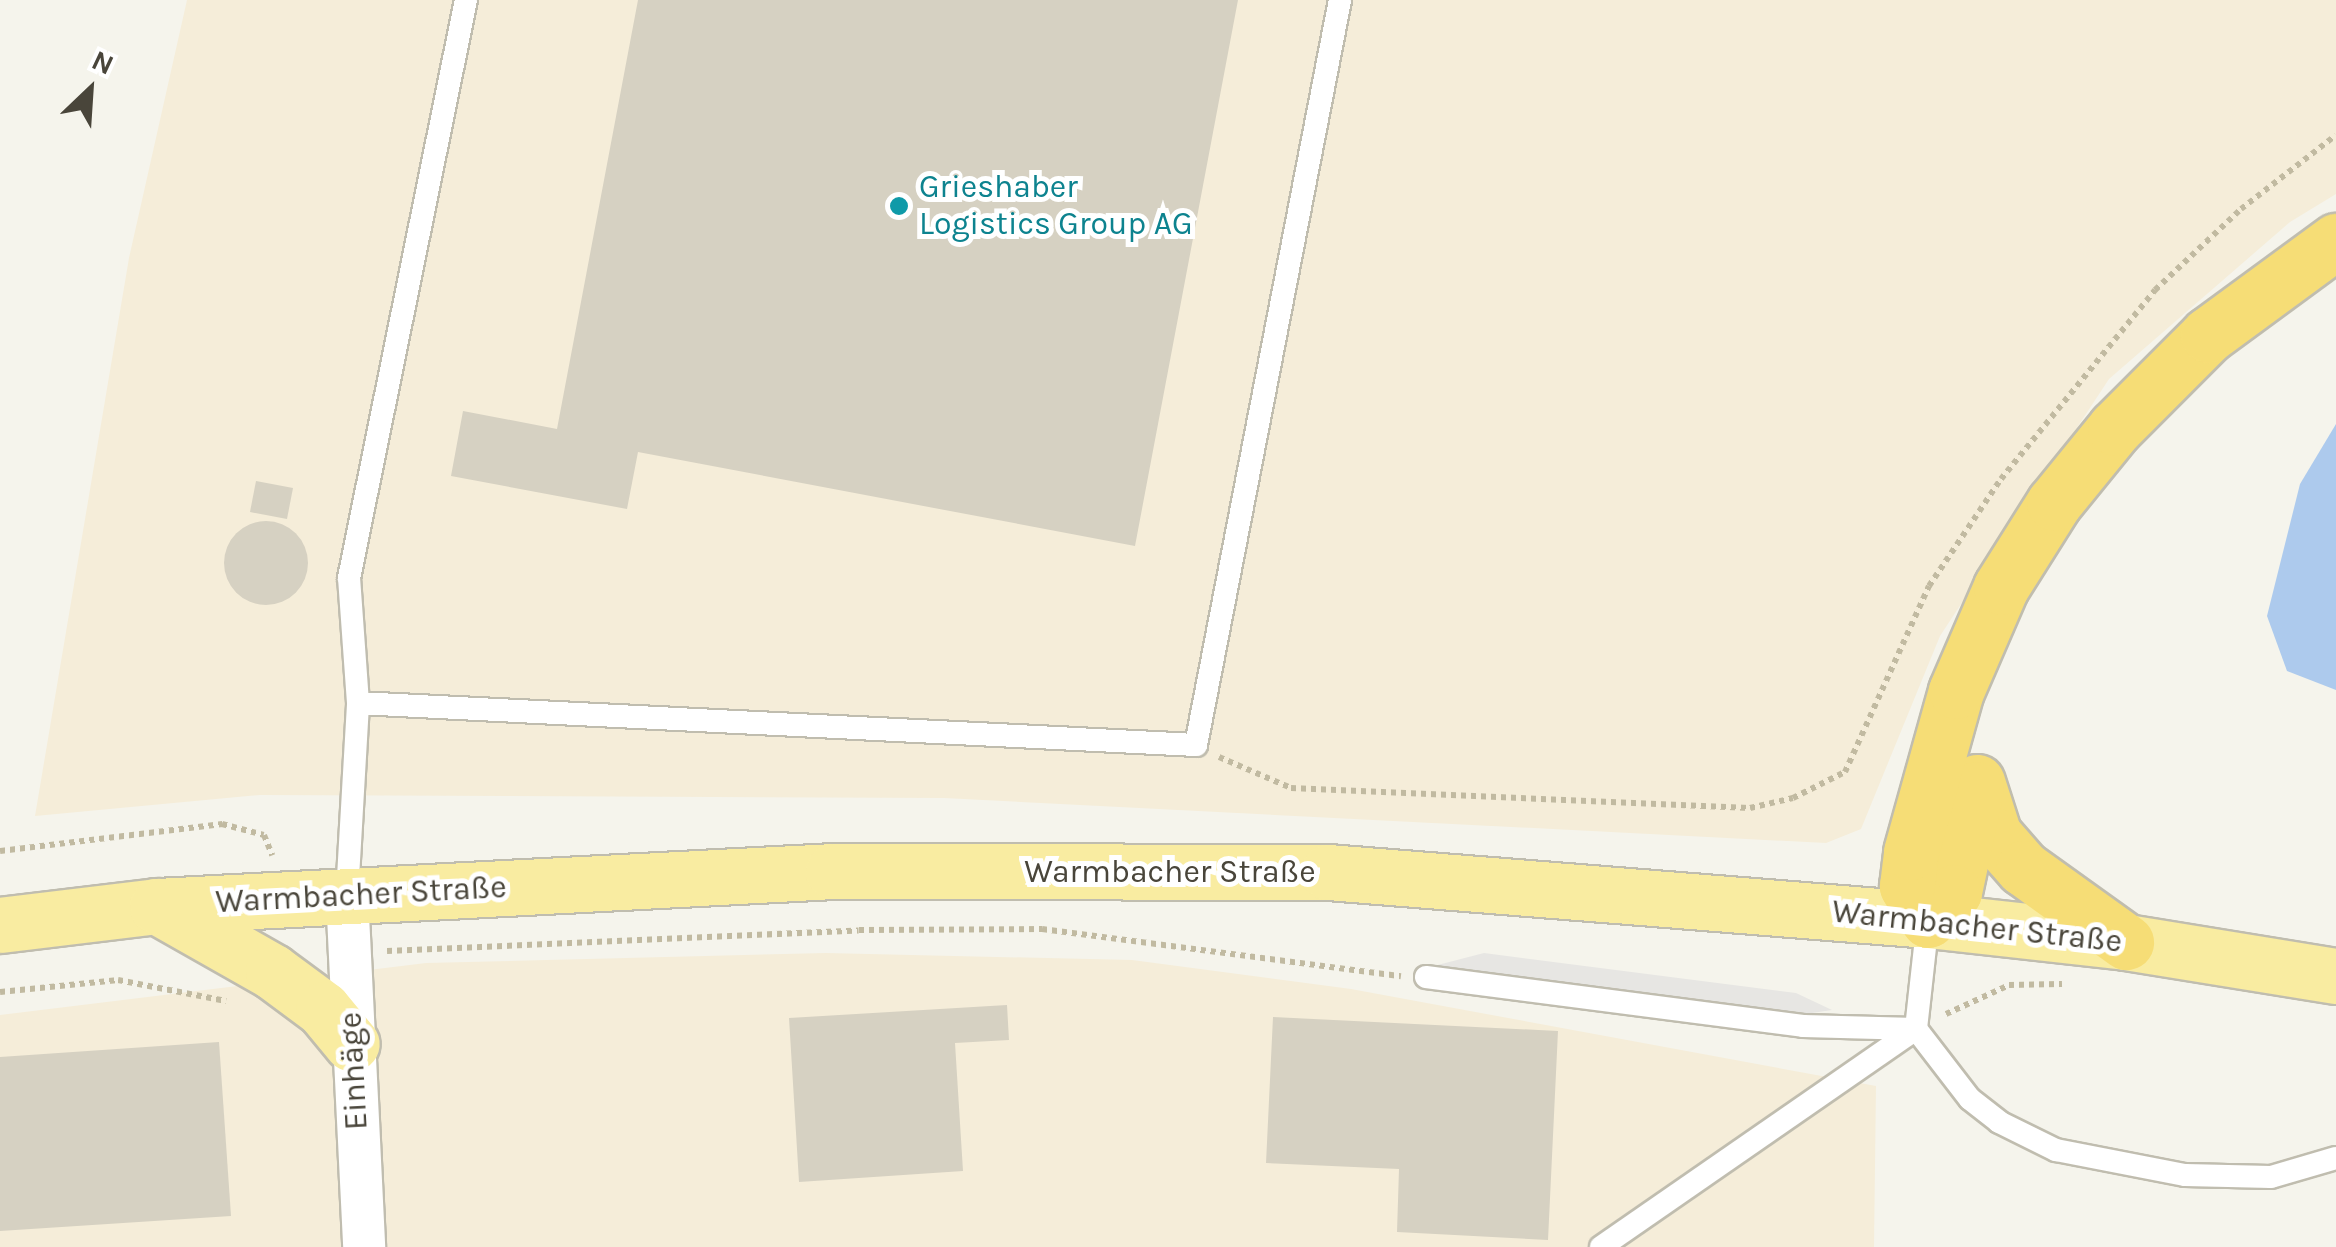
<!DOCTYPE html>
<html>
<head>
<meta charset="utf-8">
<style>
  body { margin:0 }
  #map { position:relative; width:2336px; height:1247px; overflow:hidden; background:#f5f4ec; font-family:Karla,sans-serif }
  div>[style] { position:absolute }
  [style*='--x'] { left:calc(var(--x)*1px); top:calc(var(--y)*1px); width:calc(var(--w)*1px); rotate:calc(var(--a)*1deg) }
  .commercial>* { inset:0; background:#f5edd9 }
  .parking>* { inset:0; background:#e7e6e3 }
  .water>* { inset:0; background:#adcaed }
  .building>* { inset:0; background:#d6d1c2 }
  .round { border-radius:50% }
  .path>* { height:6px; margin-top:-3px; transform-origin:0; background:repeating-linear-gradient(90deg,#c1baa1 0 5px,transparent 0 10px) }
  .roads { filter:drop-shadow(2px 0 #c0bdaf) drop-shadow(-2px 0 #c0bdaf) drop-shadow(0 2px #c0bdaf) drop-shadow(0 -2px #c0bdaf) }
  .lane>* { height:22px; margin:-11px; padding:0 11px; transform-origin:11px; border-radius:11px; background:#fff }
  .street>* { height:42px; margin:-21px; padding:0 21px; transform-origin:21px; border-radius:21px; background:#fff }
  .primary>* { height:55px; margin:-27.5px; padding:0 27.5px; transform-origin:27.5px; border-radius:27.5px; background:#f9eca1 }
  .highway>* { height:55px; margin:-27.5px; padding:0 27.5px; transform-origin:27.5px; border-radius:27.5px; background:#f6dd76 }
  .dots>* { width:28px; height:28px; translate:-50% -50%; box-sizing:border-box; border:5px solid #fff; border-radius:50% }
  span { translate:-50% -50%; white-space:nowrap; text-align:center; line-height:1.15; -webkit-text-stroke:10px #fff; paint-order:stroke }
  .culture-label { font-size:32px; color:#0d838f }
  .left { translate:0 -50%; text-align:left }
  .street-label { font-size:32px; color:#49453a }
  .north { position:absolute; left:40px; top:40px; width:100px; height:100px; -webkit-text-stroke:8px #fff; paint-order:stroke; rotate:25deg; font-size:28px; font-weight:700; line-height:40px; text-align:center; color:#49453a }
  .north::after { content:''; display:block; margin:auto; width:35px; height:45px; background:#49453a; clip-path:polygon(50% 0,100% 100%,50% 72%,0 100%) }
</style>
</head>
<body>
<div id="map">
  <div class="commercial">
    <i style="clip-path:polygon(187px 0,2336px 0,2336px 194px,2290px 222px,2109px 379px,1940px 636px,1861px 829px,1826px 843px,944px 798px,260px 795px,35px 816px,129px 258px)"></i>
    <i style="clip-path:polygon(826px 953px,1132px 960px,1351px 989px,1876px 1086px,1874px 1247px,0 1247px,0 1015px,426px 963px)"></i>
  </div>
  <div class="parking">
    <i style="clip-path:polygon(1484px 953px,1796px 993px,1832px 1010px,1805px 1014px,1430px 967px)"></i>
  </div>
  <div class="water">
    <i style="clip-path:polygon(2336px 424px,2336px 690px,2287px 671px,2267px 616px,2300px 484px)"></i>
  </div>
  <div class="building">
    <i style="clip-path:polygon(638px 0,1238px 0,1135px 546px,638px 452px,627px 509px,451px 476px,463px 411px,557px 429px)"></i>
    <i style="clip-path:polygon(256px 481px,293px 488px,287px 519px,250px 512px)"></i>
    <i class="round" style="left:224px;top:521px;width:84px;height:84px"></i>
    <i style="clip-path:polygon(1007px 1005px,1009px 1040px,955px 1043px,963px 1171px,799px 1182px,789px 1018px)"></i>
    <i style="clip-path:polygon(1273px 1017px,1558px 1031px,1548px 1240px,1397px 1232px,1399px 1169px,1266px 1163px)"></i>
    <i style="clip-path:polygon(219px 1042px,231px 1216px,0 1231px,0 1057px)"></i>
  </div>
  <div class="path">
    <i style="--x:1219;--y:757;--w:78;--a:23.3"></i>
    <i style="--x:1291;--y:788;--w:459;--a:2.5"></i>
    <i style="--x:1750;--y:808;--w:44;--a:-13.1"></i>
    <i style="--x:1793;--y:798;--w:58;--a:-26.6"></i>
    <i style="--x:1845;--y:772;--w:204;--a:-65.7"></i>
    <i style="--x:1929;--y:586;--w:129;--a:-56.1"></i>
    <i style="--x:2001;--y:479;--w:244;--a:-50.8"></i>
    <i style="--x:2155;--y:290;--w:118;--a:-43.3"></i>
    <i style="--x:2241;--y:209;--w:120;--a:-37.9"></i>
    <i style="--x:0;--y:851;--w:224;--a:-6.9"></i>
    <i style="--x:222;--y:824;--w:43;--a:14.7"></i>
    <i style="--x:264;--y:835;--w:22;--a:68"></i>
    <i style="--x:387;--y:951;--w:472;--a:-2.5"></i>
    <i style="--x:859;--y:930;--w:183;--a:-0.3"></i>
    <i style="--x:1042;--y:929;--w:362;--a:7.5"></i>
    <i style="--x:0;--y:992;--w:119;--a:-5.8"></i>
    <i style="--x:118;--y:980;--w:110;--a:11"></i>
    <i style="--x:1946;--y:1014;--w:69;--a:-24.7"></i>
    <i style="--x:2009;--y:985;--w:53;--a:-1.1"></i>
  </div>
  <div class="roads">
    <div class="lane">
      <i style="--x:358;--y:703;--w:839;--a:2.87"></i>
      <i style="--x:1196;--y:745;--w:759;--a:-79.06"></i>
      <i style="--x:347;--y:895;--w:192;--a:-86.7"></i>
      <i style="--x:358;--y:703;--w:125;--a:-94.1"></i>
      <i style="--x:349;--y:578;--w:590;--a:-78.56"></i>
      <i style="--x:1928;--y:920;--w:110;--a:96.3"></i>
      <i style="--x:1916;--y:1029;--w:88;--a:52.4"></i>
      <i style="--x:1970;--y:1099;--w:37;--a:38"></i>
      <i style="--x:1999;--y:1122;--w:64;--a:26.2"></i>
      <i style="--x:2056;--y:1150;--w:131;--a:11"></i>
      <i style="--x:2185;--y:1175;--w:86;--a:1.3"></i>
      <i style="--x:2271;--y:1177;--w:68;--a:-16.3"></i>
      <i style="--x:1426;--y:977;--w:380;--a:7.4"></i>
      <i style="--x:1803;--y:1026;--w:113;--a:1.5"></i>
      <i style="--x:1601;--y:1247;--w:383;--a:-34.7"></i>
    </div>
    <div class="street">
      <i style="--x:347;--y:895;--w:352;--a:87.2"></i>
    </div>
    <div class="primary">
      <i style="--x:157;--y:906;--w:133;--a:29.6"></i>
      <i style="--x:273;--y:972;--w:62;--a:36.5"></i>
      <i style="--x:323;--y:1009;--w:45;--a:50.4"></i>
      <i style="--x:0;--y:925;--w:158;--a:-6.9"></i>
      <i style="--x:157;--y:906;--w:677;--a:-2.96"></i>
      <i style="--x:833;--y:871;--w:495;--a:0.1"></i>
      <i style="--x:1328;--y:872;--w:602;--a:4.57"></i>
      <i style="--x:1928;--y:920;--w:199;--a:6.3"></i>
      <i style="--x:2126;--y:942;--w:213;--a:9.2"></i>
    </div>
    <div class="highway">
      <i style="--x:1977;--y:782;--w:56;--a:72.2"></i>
      <i style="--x:1994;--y:835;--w:44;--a:48.7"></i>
      <i style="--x:2023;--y:868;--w:127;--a:35.7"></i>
      <i style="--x:1976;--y:789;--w:105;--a:102.1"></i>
      <i style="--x:1954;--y:892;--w:38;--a:133"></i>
      <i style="--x:1928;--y:920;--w:40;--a:-122"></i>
      <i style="--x:1907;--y:886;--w:34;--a:-83"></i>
      <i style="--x:1911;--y:852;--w:167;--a:-74.4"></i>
      <i style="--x:1956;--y:691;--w:113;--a:-66.6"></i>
      <i style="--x:2001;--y:587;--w:99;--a:-57.8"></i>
      <i style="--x:2054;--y:503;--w:97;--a:-50.9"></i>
      <i style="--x:2115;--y:428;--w:132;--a:-45"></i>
      <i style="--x:2208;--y:335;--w:159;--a:-36.3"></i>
    </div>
  </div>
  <div class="dots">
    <i style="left:899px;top:206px;background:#0f9aa8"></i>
  </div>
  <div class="culture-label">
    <span class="left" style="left:919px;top:206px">Grieshaber<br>Logistics Group AG</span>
  </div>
  <div class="street-label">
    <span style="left:1170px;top:872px">Warmbacher Straße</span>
    <span style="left:361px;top:895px;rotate:-3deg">Warmbacher Straße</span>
    <span style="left:1977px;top:927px;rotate:6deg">Warmbacher Straße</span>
    <span style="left:354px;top:1071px;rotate:-93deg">Einhäge</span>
  </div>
  <div class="north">N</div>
</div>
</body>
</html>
